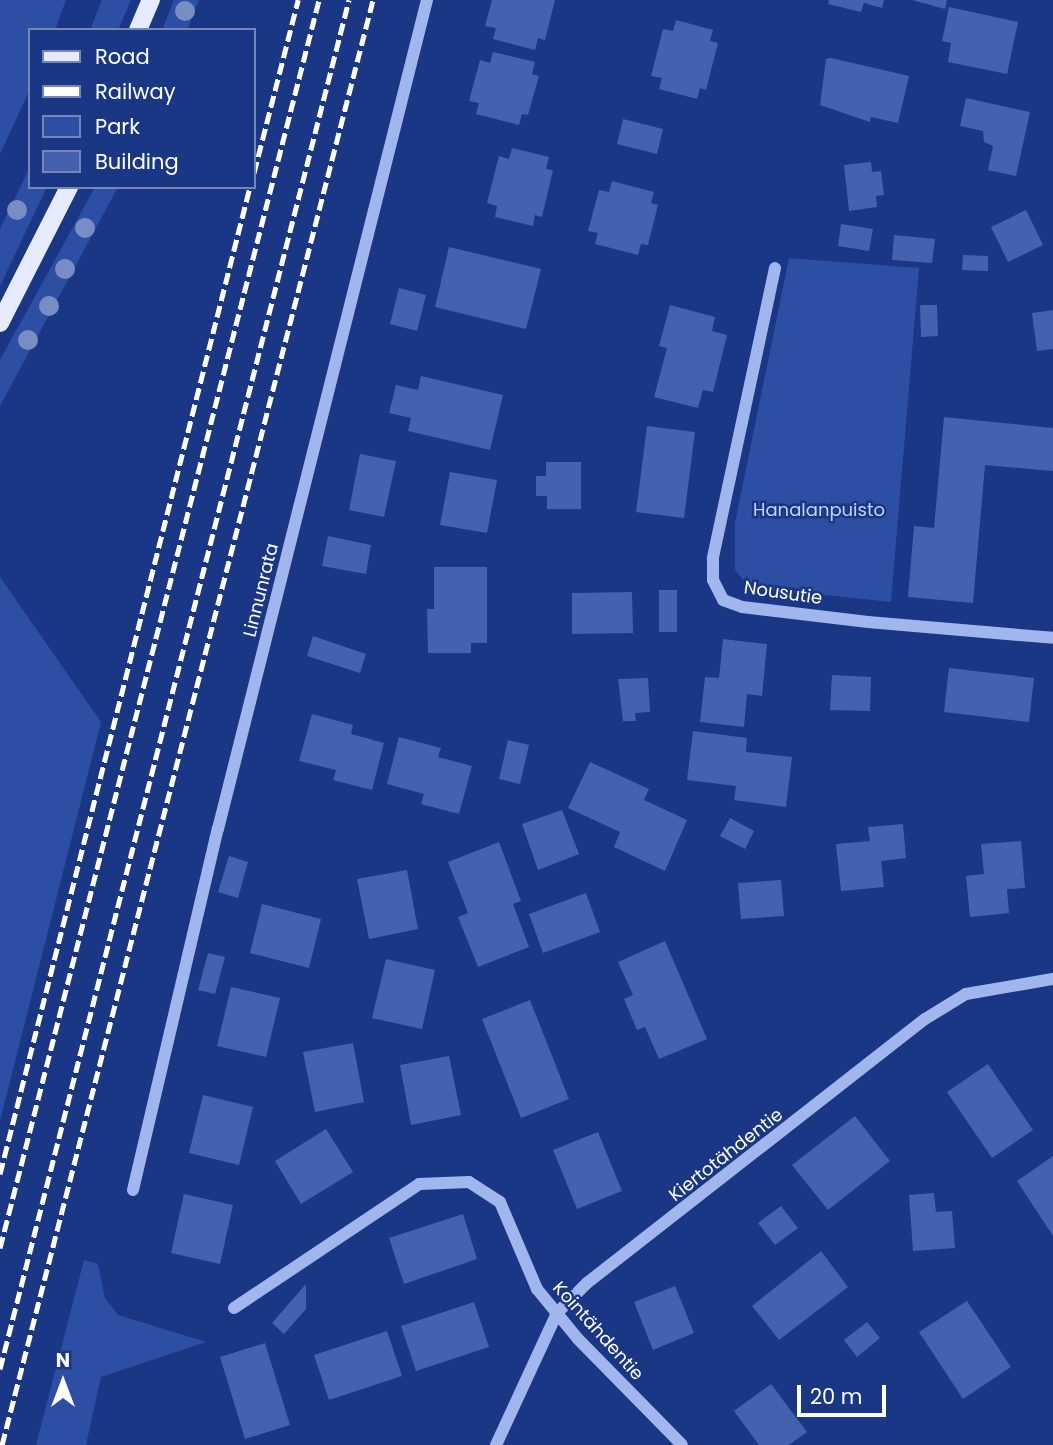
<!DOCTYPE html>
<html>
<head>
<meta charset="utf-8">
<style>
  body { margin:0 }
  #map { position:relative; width:1053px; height:1445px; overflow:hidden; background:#1a3785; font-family:Poppins,sans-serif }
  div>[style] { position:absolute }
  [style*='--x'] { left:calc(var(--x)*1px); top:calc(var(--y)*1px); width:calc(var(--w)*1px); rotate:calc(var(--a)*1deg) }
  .green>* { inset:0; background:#2d4fa3 }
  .building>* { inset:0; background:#4361af }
  .minor>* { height:12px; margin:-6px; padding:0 6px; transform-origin:6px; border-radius:6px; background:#a1b6ec }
  .major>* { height:18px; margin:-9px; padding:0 9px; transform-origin:9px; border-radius:9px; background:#e6ebff }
  .rail>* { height:5px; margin-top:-2.5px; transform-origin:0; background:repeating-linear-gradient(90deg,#fff 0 12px,transparent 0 17px) }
  .trees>* { width:20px; height:20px; margin:-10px; border-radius:50%; background:#798dc5 }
  span { translate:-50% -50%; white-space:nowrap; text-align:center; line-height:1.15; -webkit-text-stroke:5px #1a3785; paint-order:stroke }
  .park-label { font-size:18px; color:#c6d4f9 }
  .street-label { font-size:18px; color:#fff }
  .legend { position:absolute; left:28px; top:28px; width:228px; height:161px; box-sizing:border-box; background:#1a3785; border:2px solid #7687b6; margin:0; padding:9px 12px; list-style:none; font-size:21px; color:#fff }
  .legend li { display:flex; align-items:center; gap:14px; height:35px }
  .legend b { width:35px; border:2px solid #7687b6 }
  .north { position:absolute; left:28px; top:1347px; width:70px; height:70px; -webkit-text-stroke:5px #1a3785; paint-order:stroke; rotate:0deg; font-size:19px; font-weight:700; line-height:28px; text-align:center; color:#fff }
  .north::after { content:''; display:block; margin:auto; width:24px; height:32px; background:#fff; clip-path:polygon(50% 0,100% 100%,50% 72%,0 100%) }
  .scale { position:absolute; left:797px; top:1385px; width:89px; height:32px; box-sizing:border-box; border:4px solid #fff; border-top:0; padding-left:9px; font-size:21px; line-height:24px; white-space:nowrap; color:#fff; -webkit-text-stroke:5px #1a3785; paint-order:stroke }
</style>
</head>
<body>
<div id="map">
  <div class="green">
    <i style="clip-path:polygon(0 0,66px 0,55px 30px,30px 30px,30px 89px,0 154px)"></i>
    <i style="clip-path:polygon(102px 0,131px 0,118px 30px,90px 30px)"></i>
    <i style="clip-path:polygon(174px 0,199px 0,187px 30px,162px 30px)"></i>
    <i style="clip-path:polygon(30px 167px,30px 187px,47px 187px,0 286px,0 229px)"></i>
    <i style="clip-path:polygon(95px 187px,118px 187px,0 406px,0 360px)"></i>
    <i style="clip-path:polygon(789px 258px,919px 268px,891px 602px,749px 587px,735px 570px,735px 523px)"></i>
    <i style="clip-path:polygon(0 577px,101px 722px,0 1121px)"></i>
    <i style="clip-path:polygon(84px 1260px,98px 1264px,105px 1298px,118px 1315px,206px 1342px,101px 1377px,86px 1445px,36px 1445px)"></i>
  </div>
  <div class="building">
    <i style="clip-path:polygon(492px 0,555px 0,545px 40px,538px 38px,535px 50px,493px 39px,496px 28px,485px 26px)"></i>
    <i style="clip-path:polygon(829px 0,884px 0,882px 8px,864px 3px,861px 12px,828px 4px)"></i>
    <i style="clip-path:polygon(912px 0,947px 0,945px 9px)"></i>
    <i style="clip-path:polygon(949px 7px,1018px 22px,1007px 74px,948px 62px,951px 43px,942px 41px)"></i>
    <i style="clip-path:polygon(676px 20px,713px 30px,710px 41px,718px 43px,706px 90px,700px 88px,697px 99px,659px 89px,662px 78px,651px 76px,663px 29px,673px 31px)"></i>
    <i style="clip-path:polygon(493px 52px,535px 62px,532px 74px,539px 76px,528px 115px,522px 114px,519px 125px,476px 114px,479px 103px,469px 101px,480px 60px,490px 63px)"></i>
    <i style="clip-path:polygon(831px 58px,909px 76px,898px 123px,871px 117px,870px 122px,820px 105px,826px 59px)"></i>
    <i style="clip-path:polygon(966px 98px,1030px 112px,1016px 176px,988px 170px,993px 146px,984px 142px,983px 131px,960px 126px)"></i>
    <i style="clip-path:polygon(623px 119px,663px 129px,657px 154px,617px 144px)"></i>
    <i style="clip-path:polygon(512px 148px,549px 157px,546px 169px,553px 170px,542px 217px,535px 215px,533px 226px,495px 217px,497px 206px,487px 203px,499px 156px,509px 159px)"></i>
    <i style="clip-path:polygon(871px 162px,872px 172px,881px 171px,884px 195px,876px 196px,877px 207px,849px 211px,844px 165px)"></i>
    <i style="clip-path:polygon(612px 181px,654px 192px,651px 203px,658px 205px,648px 245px,641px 244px,638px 255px,595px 244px,598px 233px,588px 231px,599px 190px,609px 192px)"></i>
    <i style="clip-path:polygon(1026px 210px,1043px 245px,1008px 262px,991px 227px)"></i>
    <i style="clip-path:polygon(841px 224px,873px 229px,869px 251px,838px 246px)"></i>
    <i style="clip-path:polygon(894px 235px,935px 239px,932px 263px,892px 260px)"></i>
    <i style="clip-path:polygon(449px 247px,541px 269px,526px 329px,435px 307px)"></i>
    <i style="clip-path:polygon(963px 255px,988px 256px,988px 271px,962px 270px)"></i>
    <i style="clip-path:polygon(399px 288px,426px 295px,417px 331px,390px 324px)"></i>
    <i style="clip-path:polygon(670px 305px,715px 317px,712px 331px,727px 335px,713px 392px,703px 390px,698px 408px,654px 397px,667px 348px,659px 346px)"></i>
    <i style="clip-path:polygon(920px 305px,937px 305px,938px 336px,921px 337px)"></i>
    <i style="clip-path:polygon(1053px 310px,1053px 349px,1037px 351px,1032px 313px)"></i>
    <i style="clip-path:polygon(421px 376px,503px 395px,490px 450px,408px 431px,411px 418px,389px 413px,396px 385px,418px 390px)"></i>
    <i style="clip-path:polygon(944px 417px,1053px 428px,1053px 471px,985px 465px,973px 603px,908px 597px,914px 526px,934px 528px)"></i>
    <i style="clip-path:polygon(647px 426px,695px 432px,684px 518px,636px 512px)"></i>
    <i style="clip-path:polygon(360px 454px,396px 461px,384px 517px,349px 510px)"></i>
    <i style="clip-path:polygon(546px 462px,581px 462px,581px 509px,547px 509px,547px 496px,536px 496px,536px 476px,546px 476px)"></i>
    <i style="clip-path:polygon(450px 472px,497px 480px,487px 533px,440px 525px)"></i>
    <i style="clip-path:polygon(328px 536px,371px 545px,366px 574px,322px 566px)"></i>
    <i style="clip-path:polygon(434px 567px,487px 567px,487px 643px,471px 643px,471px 653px,428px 653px,427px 609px,434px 609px)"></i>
    <i style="clip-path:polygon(659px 590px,677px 590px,677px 632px,659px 632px)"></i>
    <i style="clip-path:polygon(632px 592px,633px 633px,572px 634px,572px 593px)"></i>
    <i style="clip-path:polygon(313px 636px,366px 654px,360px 673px,307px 656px)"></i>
    <i style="clip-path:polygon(723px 639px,767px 644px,762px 696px,747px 694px,744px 727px,700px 722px,705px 677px,719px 678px)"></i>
    <i style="clip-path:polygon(949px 668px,1034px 678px,1029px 722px,944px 712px)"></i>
    <i style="clip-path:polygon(832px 675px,871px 677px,870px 711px,830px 710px)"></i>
    <i style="clip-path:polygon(648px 678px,650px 712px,635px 713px,636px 721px,623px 721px,618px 679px)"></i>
    <i style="clip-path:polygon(312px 714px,353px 725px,351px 734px,384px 743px,372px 790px,333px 780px,336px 770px,299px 761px)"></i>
    <i style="clip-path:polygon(693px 731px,747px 738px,746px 752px,792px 757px,786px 807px,734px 800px,736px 786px,687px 780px)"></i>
    <i style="clip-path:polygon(399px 737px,441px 748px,438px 757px,472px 766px,459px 814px,421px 804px,424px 794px,387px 784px)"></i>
    <i style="clip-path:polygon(508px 740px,529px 745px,520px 784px,499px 779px)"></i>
    <i style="clip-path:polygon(590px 762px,649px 789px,644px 800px,687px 820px,665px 871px,614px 847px,620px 832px,568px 808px)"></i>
    <i style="clip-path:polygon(562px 810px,579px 854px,538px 870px,522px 824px)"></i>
    <i style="clip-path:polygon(730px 818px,754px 831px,745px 849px,720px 836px)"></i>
    <i style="clip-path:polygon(903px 824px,906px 858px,881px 861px,884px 887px,841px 891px,836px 844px,870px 841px,868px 827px)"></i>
    <i style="clip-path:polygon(1021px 841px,1025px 888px,1007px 889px,1009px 913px,970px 917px,966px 876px,984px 874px,981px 844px)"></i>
    <i style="clip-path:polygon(499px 842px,521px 901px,513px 904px,529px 947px,478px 967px,458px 917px,468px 913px,448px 862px)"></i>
    <i style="clip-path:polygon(229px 856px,248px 862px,238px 898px,218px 892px)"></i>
    <i style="clip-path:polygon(407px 870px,418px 929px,369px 939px,357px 879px)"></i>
    <i style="clip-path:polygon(781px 880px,784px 916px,741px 919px,738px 883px)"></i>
    <i style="clip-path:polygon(586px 893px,600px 932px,543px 953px,529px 914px)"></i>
    <i style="clip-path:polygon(262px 904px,321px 919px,309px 968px,250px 953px)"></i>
    <i style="clip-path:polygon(665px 941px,707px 1039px,659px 1059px,645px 1027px,637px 1030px,624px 999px,633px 995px,618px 962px)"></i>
    <i style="clip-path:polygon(208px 953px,225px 957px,215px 994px,198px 990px)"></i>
    <i style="clip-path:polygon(386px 959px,435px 970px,422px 1029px,372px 1018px)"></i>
    <i style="clip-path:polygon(231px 987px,280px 998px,266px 1057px,217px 1046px)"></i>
    <i style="clip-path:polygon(530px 1000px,569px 1099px,521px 1118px,482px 1019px)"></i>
    <i style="clip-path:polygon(353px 1043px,364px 1102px,315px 1112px,303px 1052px)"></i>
    <i style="clip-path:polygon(449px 1056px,461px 1115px,411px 1125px,400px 1065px)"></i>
    <i style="clip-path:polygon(988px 1064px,1033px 1130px,992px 1158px,947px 1092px)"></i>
    <i style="clip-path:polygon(203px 1095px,253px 1107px,239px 1165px,189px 1153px)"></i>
    <i style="clip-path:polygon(855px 1116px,890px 1161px,828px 1210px,792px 1165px)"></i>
    <i style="clip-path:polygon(326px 1129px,353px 1172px,301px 1204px,275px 1161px)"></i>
    <i style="clip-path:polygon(598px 1132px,622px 1191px,577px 1209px,553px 1150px)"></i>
    <i style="clip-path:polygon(1053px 1156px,1053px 1236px,1017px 1181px)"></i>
    <i style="clip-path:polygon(934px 1193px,936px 1212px,952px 1211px,955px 1248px,913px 1251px,909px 1195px)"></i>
    <i style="clip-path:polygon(184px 1194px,233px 1205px,220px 1264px,171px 1253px)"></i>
    <i style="clip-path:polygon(781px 1206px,798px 1228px,775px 1245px,758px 1223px)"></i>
    <i style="clip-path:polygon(463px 1214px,477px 1259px,404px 1284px,389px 1238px)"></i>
    <i style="clip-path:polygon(821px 1251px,848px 1287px,779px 1340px,752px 1306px)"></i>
    <i style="clip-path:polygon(306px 1284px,306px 1309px,284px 1334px,272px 1323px)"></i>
    <i style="clip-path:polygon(675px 1286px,694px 1333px,653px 1350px,634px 1302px)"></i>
    <i style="clip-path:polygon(967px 1301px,1011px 1367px,963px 1399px,919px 1332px)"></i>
    <i style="clip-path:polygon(474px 1302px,489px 1347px,416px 1371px,401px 1326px)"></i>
    <i style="clip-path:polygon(867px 1322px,880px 1338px,857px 1357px,844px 1340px)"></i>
    <i style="clip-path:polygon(387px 1331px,402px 1376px,329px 1400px,314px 1355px)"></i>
    <i style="clip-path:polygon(265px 1343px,290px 1425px,245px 1439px,220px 1357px)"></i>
    <i style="clip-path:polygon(771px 1384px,807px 1432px,789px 1445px,759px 1445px,734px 1411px)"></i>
  </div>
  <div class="minor">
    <i style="--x:775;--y:268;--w:297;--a:102.1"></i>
    <i style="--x:713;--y:558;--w:22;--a:90"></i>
    <i style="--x:713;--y:580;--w:22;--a:63"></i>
    <i style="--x:723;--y:600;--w:20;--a:20"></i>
    <i style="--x:742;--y:607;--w:127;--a:6.8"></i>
    <i style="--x:868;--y:622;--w:186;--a:4.9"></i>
    <i style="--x:133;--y:1190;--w:371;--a:-76.8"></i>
    <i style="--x:218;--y:829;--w:855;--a:-75.85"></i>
    <i style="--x:234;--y:1308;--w:223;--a:-33.8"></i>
    <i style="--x:419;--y:1184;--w:50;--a:-2.3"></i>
    <i style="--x:469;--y:1182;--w:37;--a:33"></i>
    <i style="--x:500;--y:1202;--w:95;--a:67"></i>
    <i style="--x:537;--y:1289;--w:65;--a:50.6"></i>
    <i style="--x:578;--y:1339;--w:148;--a:45.5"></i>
    <i style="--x:496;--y:1445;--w:145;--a:-65.2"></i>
    <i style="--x:557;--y:1313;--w:42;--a:-45"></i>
    <i style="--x:587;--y:1283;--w:429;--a:-38"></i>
    <i style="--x:925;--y:1019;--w:48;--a:-31.4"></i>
    <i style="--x:966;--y:994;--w:88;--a:-9.8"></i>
  </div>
  <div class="major">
    <i style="--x:138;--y:30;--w:33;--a:-67"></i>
    <i style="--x:0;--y:323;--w:153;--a:-63.1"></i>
  </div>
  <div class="rail">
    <i style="--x:254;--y:173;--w:179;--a:-75.7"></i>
    <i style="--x:0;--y:1174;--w:1018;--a:-75.79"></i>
    <i style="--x:0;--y:1248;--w:1288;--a:-75.66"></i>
    <i style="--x:0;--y:1369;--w:1413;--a:-75.7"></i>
    <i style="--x:2;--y:1445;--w:1492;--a:-75.6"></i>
  </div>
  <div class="trees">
    <i style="left:185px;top:11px"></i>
    <i style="left:17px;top:210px"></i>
    <i style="left:85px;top:228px"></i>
    <i style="left:65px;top:269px"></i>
    <i style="left:49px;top:306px"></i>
    <i style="left:28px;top:340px"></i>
  </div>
  <div class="park-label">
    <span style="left:819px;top:510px">Hanalanpuisto</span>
  </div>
  <div class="street-label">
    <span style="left:261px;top:590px;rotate:-76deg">Linnunrata</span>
    <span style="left:783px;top:593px;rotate:8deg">Nousutie</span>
    <span style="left:726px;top:1155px;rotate:-38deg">Kiertotähdentie</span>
    <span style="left:598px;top:1331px;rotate:48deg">Kointähdentie</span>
  </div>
  <ul class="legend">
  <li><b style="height:9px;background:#e6ebff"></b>Road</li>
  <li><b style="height:9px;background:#fff"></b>Railway</li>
  <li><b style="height:19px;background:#2d4fa3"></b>Park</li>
  <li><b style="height:19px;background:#4361af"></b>Building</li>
  </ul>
  <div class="north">N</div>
  <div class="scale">20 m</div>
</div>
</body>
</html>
